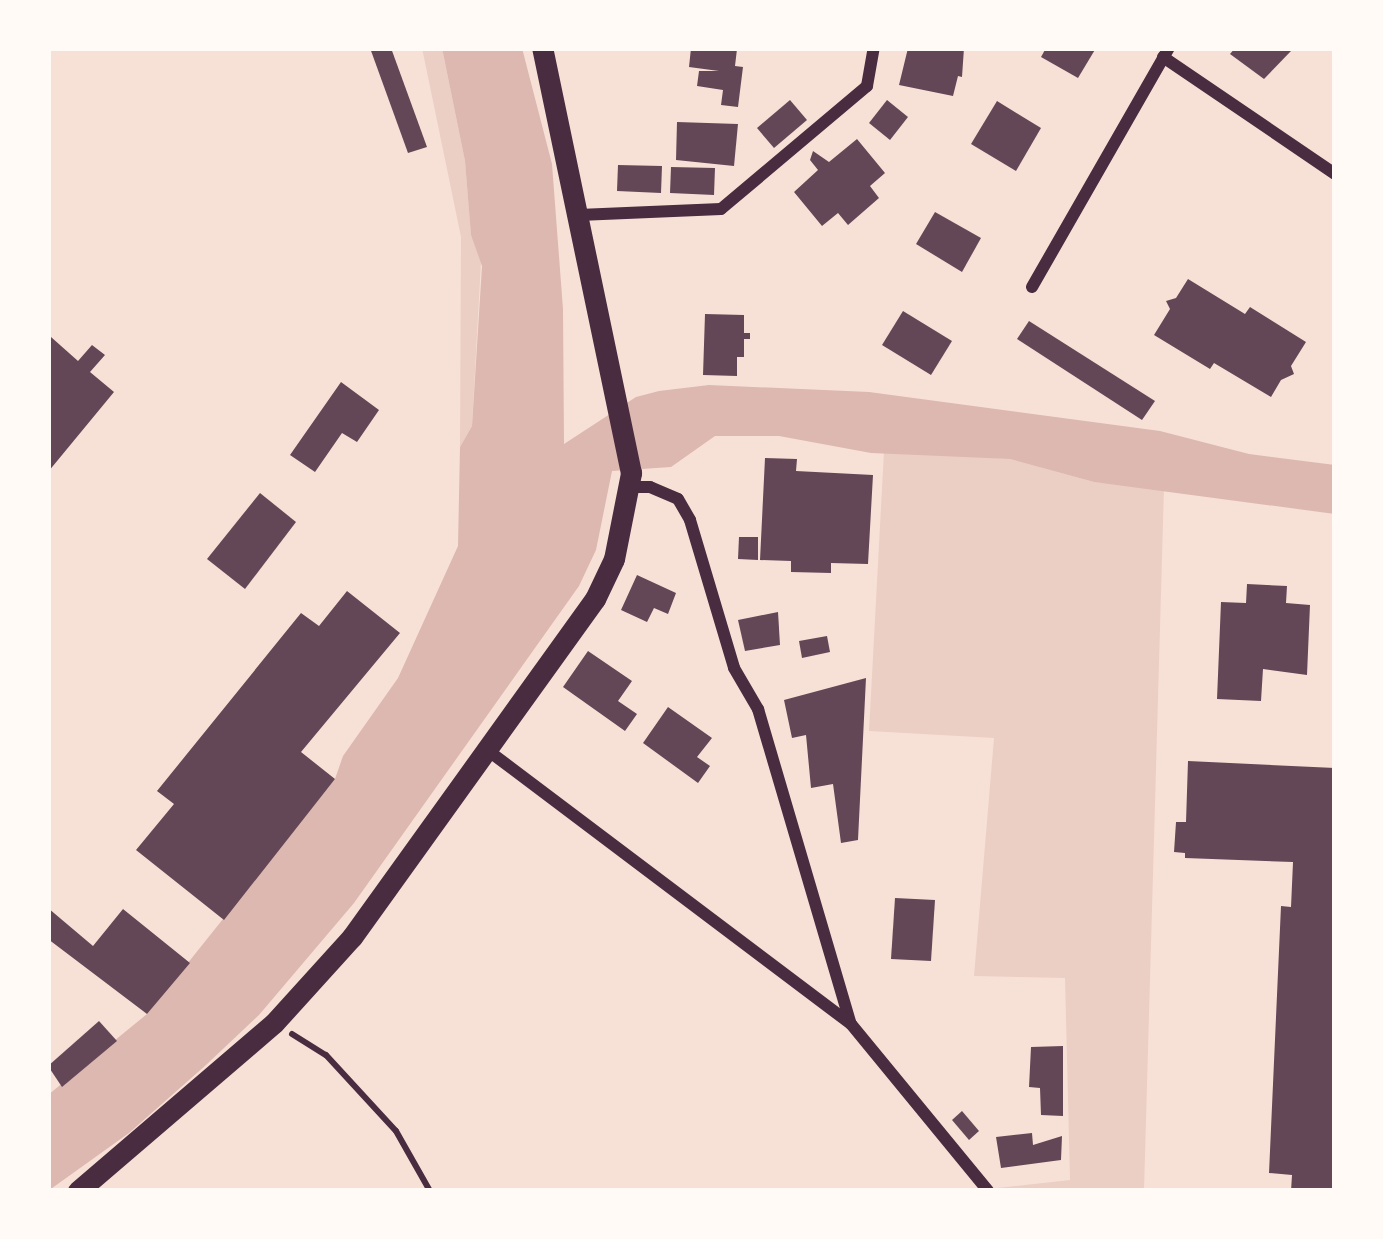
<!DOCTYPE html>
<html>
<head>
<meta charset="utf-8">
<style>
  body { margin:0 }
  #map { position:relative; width:1383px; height:1239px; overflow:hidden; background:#f7e1d7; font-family:"Libre Baskerville",serif }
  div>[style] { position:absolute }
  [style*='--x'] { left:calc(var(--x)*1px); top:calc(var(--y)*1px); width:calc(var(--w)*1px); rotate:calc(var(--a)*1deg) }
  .green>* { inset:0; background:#ebcfc5 }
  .water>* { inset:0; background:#dcb8b0 }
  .building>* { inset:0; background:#644757 }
  .path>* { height:6px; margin:-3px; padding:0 3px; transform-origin:3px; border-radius:3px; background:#4a2c40 }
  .minor>* { height:12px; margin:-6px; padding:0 6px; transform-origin:6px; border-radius:6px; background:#4a2c40 }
  .tertiary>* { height:21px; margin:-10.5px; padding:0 10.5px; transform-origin:10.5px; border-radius:10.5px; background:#4a2c40 }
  span { translate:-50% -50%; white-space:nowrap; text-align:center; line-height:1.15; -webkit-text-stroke:9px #fffaf5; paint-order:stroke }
  .frame { position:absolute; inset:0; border:51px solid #fffaf5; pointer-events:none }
</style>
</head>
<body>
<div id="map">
  <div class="green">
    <i style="clip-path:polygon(422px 48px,442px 48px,465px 161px,471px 234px,481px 262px,472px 426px,460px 447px,461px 237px)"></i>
    <i style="clip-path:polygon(884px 451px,1010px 459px,1094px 482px,1164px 488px,1144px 1191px,997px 1188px,1070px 1180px,1065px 978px,974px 976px,994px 738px,869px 731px)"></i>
  </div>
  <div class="water">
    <i style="clip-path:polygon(442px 48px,522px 48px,552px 164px,563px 309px,564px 444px,636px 397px,659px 391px,709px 385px,869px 392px,1160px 431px,1249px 454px,1335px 465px,1335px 514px,1094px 482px,1010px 459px,871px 453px,779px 436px,715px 436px,671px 467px,612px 471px,596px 550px,579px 586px,354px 903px,259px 1015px,206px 1065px,129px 1133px,48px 1191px,48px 1095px,147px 1014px,335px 779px,343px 756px,398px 678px,458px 546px,460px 447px,472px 426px,482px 266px,471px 235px,465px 161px)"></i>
  </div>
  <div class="building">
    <i style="clip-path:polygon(370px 48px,391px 48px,427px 147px,408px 153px)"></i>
    <i style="clip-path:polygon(691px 48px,737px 49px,735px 66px,743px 67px,738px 107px,721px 105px,723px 90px,697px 86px,699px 71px,719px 71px,689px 67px)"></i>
    <i style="clip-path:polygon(908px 48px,964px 48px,962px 77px,958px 76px,953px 96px,899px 85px)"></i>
    <i style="clip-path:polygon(1046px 48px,1096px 48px,1078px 78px,1041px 57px)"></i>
    <i style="clip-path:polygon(1235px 48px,1286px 48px,1291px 51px,1264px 79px,1230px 54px)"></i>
    <i style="clip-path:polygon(790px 100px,807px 120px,774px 148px,757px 128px)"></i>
    <i style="clip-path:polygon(887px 100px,908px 117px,890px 140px,869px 123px)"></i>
    <i style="clip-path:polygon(997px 101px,1041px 128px,1016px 171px,971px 144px)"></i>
    <i style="clip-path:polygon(677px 122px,738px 124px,734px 166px,676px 160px)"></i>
    <i style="clip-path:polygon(857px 139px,885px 173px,870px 186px,879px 198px,848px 225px,838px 213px,822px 226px,794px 192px,818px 170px,810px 160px,813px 151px,829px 162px)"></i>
    <i style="clip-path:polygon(618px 165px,662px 166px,661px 193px,617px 191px)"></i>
    <i style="clip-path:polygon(671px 167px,715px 168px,714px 195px,670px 193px)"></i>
    <i style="clip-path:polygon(935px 212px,981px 238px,962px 272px,916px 244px)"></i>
    <i style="clip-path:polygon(1188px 279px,1245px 314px,1250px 307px,1306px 342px,1291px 366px,1294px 374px,1281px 380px,1271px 397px,1214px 363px,1210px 369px,1154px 335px,1170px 309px,1166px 301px,1176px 298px)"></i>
    <i style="clip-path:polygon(903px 311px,952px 341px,931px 375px,882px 345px)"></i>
    <i style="clip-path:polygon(705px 314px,744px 315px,744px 333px,750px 333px,750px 339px,744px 339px,744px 357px,737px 357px,737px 376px,703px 375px)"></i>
    <i style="clip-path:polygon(1029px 321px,1155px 401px,1142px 420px,1017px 339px)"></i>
    <i style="clip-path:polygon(51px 337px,78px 361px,92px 345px,105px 355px,90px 372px,114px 392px,48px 472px)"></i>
    <i style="clip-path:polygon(341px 382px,379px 410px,357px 442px,342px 433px,315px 472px,290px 455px)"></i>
    <i style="clip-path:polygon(765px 458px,797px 459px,796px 471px,873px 475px,868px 564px,831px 563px,831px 573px,791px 572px,791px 561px,760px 560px)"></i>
    <i style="clip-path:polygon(260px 493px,296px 522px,245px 589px,207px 559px)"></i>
    <i style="clip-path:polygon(739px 537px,758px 537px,758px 560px,738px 559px)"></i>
    <i style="clip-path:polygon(637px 575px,676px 593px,668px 614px,654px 608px,647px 622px,621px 610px)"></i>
    <i style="clip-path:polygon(1247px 584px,1287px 586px,1286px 603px,1310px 605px,1307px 675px,1263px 669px,1261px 701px,1217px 699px,1221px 602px,1246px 603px)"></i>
    <i style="clip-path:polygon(347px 591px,400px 633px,301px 752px,335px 779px,224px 920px,136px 850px,174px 804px,157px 791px,301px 613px,319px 626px)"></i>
    <i style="clip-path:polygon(778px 612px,780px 645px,745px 651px,738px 620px)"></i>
    <i style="clip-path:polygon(827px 636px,830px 652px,802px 658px,799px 641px)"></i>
    <i style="clip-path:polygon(588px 651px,632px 681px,618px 701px,637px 714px,625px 731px,563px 687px)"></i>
    <i style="clip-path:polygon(866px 678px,858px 840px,841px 843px,833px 784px,811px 788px,806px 735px,792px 738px,784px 700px)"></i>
    <i style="clip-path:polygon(668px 707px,712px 738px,697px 757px,710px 766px,698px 783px,643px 743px)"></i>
    <i style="clip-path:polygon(1188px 761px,1335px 768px,1335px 1191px,1291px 1191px,1292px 1175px,1269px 1173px,1281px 906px,1291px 907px,1293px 862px,1185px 858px,1185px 853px,1174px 852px,1176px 822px,1186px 822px)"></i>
    <i style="clip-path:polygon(895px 898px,935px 900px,931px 961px,891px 959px)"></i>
    <i style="clip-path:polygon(48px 908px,93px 946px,123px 909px,190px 963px,147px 1014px,48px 939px)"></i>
    <i style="clip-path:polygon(99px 1021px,117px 1041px,62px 1087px,48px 1066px)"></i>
    <i style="clip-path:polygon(1063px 1046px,1063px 1116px,1041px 1115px,1040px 1088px,1029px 1087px,1031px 1047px)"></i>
    <i style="clip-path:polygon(962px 1111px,979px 1131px,969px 1140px,952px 1120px)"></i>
    <i style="clip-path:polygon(1032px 1133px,1033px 1145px,1062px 1136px,1061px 1160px,1001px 1168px,996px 1137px)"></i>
  </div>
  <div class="path">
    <i style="--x:292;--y:1034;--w:40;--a:32"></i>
    <i style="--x:326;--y:1055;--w:103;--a:47.4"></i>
    <i style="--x:396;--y:1131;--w:69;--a:60.5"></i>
  </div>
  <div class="minor">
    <i style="--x:1163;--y:57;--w:208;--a:34.2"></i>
    <i style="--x:579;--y:215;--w:142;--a:-2.4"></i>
    <i style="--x:721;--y:209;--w:191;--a:-40.1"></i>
    <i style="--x:867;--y:86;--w:39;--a:-80"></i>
    <i style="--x:1032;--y:287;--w:275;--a:-60.2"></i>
    <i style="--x:632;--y:487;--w:18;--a:0"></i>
    <i style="--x:650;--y:487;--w:30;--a:23"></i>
    <i style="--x:678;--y:499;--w:24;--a:60"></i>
    <i style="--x:690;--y:520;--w:154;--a:73.4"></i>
    <i style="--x:734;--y:668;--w:48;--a:59.7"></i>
    <i style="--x:758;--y:709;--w:328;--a:73.6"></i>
    <i style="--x:486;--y:749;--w:457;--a:37"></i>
    <i style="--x:851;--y:1024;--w:216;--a:50.6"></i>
  </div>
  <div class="tertiary">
    <i style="--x:78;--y:1191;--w:258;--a:-40.6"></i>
    <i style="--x:274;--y:1023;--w:116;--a:-47.8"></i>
    <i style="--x:352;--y:937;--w:416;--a:-54.3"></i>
    <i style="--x:595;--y:599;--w:44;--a:-64.6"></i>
    <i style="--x:614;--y:559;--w:88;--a:-78.8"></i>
    <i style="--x:631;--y:473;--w:434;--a:-101.8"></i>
  </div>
  <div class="frame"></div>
</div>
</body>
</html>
